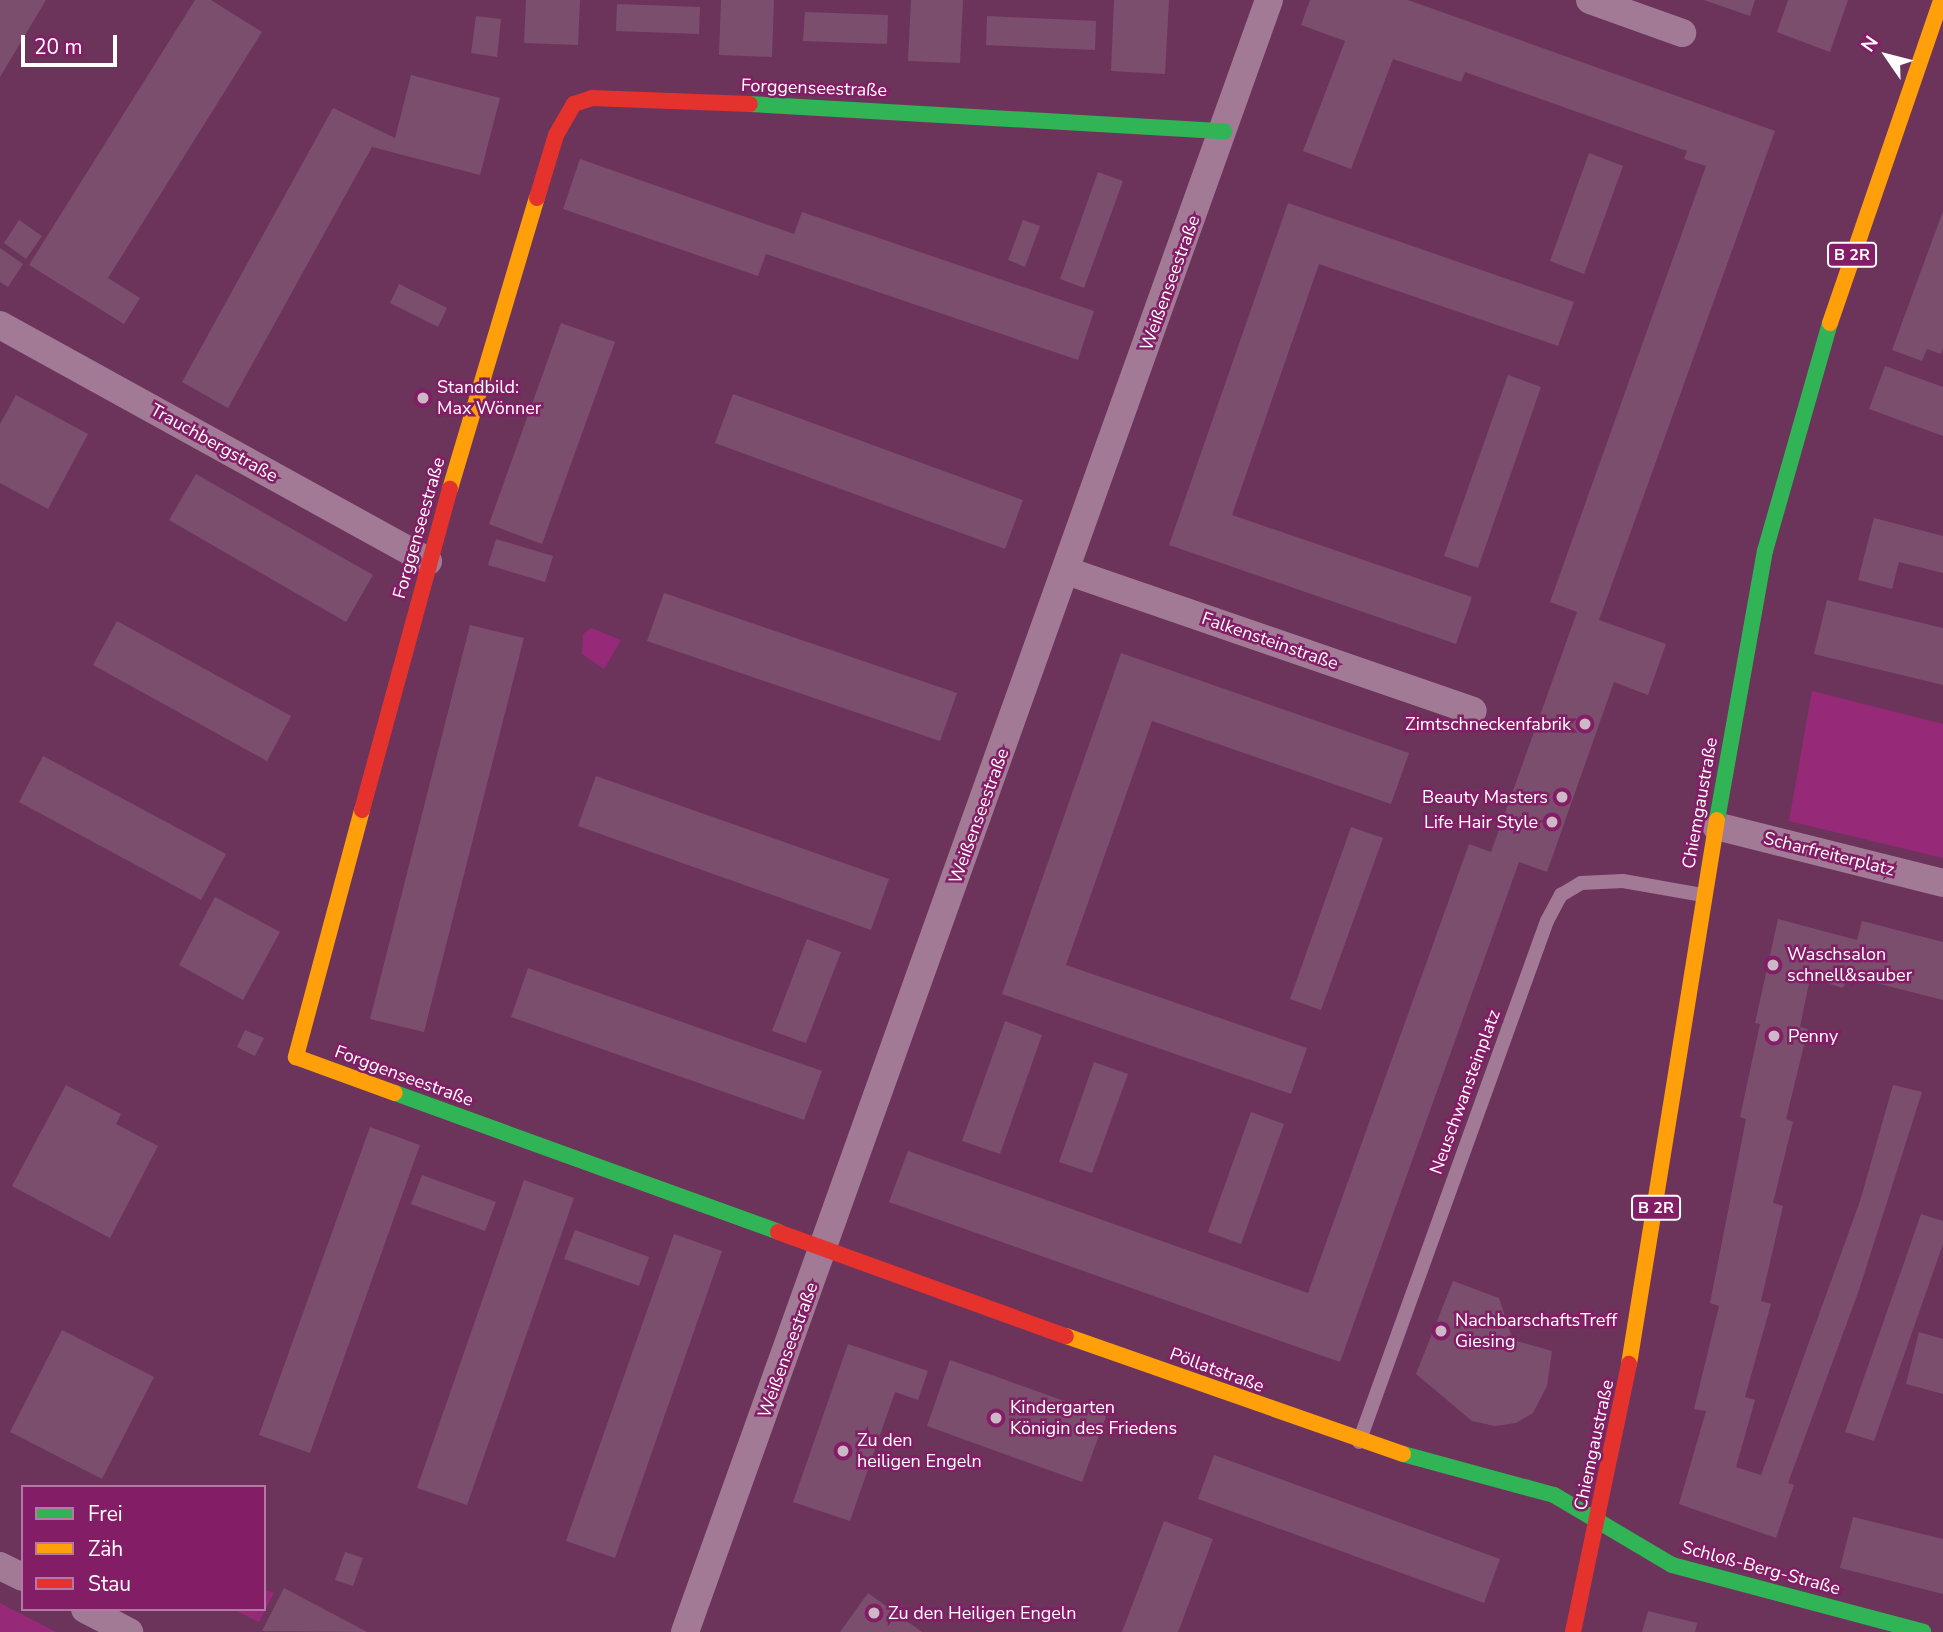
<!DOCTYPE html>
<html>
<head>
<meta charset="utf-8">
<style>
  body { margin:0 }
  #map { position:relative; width:1943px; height:1632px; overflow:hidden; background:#6c345b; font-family:"Nunito Sans",sans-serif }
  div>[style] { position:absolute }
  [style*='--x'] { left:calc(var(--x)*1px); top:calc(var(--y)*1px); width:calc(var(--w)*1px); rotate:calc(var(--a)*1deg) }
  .green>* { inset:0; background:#972a78 }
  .building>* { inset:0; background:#7b4e6e }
  .lane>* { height:14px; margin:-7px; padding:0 7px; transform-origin:7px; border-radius:7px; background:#a27a96 }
  .street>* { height:28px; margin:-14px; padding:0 14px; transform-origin:14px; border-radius:14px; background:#a27a96 }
  .fast>* { height:16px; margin:-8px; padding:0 8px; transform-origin:8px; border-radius:8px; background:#30b455 }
  .slow>* { height:16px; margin:-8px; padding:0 8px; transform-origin:8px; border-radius:8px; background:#ff9f0a }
  .jam>* { height:16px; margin:-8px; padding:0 8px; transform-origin:8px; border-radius:8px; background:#e5322d }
  .dots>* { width:19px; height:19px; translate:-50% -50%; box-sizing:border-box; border:4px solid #831d65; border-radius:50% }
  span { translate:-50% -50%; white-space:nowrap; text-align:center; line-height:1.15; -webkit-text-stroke:5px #831d65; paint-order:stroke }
  .shield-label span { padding:2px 5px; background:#831d65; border:2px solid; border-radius:5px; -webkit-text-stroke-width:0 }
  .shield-label { font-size:16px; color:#fff; font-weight:700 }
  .street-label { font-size:18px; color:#fff }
  .poi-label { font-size:18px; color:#fff }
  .left { translate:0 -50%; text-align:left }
  .right { translate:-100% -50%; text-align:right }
  .legend { position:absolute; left:21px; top:1485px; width:245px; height:126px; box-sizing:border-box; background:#831d65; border:2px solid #b577a3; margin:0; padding:9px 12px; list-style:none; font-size:21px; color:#fff }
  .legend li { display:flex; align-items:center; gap:14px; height:35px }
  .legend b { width:35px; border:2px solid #b577a3 }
  .north { position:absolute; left:1852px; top:21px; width:70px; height:70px; -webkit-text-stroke:5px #831d65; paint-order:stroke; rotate:305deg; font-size:19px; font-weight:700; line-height:28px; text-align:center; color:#fff }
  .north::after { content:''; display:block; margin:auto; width:24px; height:32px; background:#fff; clip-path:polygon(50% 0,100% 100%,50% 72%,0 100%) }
  .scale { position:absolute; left:21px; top:35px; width:96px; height:32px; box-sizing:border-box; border:4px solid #fff; border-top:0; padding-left:9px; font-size:21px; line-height:24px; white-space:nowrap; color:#fff; -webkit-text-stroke:5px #831d65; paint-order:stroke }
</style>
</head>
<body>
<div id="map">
  <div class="green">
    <i style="clip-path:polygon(591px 628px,621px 640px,604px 669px,582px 654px,583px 634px)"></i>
    <i style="clip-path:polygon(1812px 691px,1943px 724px,1943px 858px,1789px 821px)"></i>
    <i style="clip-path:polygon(264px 1589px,274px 1593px,259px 1622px,233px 1609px,264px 1609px)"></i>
    <i style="clip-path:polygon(0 1603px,56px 1632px,0 1632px)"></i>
  </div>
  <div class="building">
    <i style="clip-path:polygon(0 0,46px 0,0 77px)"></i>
    <i style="clip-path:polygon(195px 0,211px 0,262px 32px,108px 278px,140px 298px,124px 324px,29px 265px)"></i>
    <i style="clip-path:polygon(526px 0,580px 0,578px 45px,524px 43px)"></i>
    <i style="clip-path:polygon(721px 0,774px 0,772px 57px,719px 55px)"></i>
    <i style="clip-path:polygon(911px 0,963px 0,960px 63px,908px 61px)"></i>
    <i style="clip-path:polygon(1114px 0,1169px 0,1165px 74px,1111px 71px)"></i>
    <i style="clip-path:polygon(1310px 0,1408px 0,1775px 131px,1599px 620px,1666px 644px,1648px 695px,1614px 682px,1547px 872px,1519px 862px,1340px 1362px,889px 1202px,908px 1151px,1308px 1293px,1469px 844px,1491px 852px,1577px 612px,1550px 602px,1706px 166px,1684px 159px,1687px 151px,1465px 72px,1461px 82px,1393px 59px,1351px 169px,1303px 151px,1345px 41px,1301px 25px)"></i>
    <i style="clip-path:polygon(1704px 0,1755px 0,1750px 16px)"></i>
    <i style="clip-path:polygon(1788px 0,1848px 0,1830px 52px,1777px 32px)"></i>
    <i style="clip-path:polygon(617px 4px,700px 7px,699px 34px,616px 31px)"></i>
    <i style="clip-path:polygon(805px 12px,888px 15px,887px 44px,803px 41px)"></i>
    <i style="clip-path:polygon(476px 16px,501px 19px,497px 57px,471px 53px)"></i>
    <i style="clip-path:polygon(987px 16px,1096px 21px,1095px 50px,986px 45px)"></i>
    <i style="clip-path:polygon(411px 75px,500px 98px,480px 175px,372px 147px,228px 408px,182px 382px,333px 108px,395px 138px)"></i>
    <i style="clip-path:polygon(1589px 153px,1623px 166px,1584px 274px,1550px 261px)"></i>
    <i style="clip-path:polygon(580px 159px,794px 234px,802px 212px,1094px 311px,1078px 360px,766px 254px,758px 276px,563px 209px)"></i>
    <i style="clip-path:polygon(1098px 172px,1123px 181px,1084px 288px,1060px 279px)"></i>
    <i style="clip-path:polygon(1288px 203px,1574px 302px,1558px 346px,1319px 264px,1232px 515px,1472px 597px,1456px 644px,1169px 545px)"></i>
    <i style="clip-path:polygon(1943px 211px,1943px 348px,1941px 354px,1927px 349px,1922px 361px,1892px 350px)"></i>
    <i style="clip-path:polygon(19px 220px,42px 236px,26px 259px,4px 243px)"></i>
    <i style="clip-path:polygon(1023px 220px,1040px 226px,1025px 267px,1008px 260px)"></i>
    <i style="clip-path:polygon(0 248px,23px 264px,8px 287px,0 282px)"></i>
    <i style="clip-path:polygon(399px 284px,447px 308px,438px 327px,390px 303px)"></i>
    <i style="clip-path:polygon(561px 323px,615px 342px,542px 544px,489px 524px)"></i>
    <i style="clip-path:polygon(1885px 366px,1943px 387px,1943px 436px,1869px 409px)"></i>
    <i style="clip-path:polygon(1508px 375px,1541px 387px,1478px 568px,1444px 556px)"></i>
    <i style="clip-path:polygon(733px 394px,1023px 500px,1005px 549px,715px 443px)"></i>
    <i style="clip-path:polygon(16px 395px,88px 434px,48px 509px,0 483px,0 424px)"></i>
    <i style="clip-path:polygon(196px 474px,373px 575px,346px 622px,169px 520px)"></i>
    <i style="clip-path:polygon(1874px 518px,1943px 536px,1943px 573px,1899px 562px,1892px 589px,1858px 580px)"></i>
    <i style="clip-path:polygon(496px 539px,553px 556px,545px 582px,488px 565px)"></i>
    <i style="clip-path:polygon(664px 593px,957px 693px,940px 741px,647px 641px)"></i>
    <i style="clip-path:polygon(1827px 600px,1943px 628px,1943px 685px,1814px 654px)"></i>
    <i style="clip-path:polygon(117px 621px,291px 716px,267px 761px,93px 665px)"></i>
    <i style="clip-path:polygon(470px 625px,524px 638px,424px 1032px,370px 1019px)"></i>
    <i style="clip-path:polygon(1121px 653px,1409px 753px,1391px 804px,1152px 721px,1066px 965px,1307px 1048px,1291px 1094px,1002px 994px)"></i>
    <i style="clip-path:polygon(43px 756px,226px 854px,201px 900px,19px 802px)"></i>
    <i style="clip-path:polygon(596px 776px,889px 879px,871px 930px,578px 826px)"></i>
    <i style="clip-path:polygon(1351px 827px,1383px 838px,1321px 1010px,1290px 999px)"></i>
    <i style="clip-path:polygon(215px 897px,280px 932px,243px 1000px,179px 965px)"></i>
    <i style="clip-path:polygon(1778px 919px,1857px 940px,1862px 921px,1943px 942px,1943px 1000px,1848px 976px,1843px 988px,1810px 978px,1800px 1027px,1808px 1029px,1786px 1119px,1793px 1122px,1773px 1203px,1783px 1206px,1761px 1301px,1771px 1304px,1745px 1397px,1755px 1400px,1736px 1467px,1761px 1475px,1860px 1201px,1893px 1085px,1922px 1092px,1859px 1290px,1788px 1483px,1794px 1485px,1776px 1538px,1679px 1504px,1706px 1411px,1694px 1409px,1719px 1306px,1710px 1303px,1746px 1119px,1740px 1117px,1760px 1024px,1755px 1023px)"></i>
    <i style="clip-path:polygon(807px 939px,841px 952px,806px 1043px,772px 1031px)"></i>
    <i style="clip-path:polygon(528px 968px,822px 1071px,804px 1120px,511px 1017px)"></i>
    <i style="clip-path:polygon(1005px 1021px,1042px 1035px,1000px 1154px,962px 1141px)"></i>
    <i style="clip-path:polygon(245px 1030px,264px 1038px,255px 1056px,237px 1047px)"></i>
    <i style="clip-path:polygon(1094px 1062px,1128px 1074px,1092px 1173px,1059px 1162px)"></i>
    <i style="clip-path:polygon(66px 1085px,121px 1114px,116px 1124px,158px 1146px,110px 1238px,12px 1186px)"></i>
    <i style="clip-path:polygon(1251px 1112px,1284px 1124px,1241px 1244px,1208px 1232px)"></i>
    <i style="clip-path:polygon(370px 1127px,420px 1145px,310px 1453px,259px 1435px)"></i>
    <i style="clip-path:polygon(422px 1175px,496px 1202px,485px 1231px,411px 1204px)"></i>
    <i style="clip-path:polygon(524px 1180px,574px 1198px,467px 1505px,417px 1488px)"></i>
    <i style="clip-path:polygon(1921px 1214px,1943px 1221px,1943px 1244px,1874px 1441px,1845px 1432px)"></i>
    <i style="clip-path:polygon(575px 1230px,649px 1257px,639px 1286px,564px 1259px)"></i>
    <i style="clip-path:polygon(674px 1234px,722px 1251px,615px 1558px,566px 1541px)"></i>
    <i style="clip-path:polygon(1453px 1281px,1499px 1298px,1513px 1340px,1552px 1351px,1547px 1386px,1533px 1413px,1516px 1423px,1495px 1426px,1472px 1421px,1416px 1374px)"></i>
    <i style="clip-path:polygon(62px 1330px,154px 1377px,102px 1479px,10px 1432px)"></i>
    <i style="clip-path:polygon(1919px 1332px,1943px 1339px,1943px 1394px,1906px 1384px)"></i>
    <i style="clip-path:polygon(848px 1344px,928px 1371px,918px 1400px,895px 1392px,850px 1521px,793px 1502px)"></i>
    <i style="clip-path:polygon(950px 1360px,1106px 1416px,1082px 1482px,927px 1426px)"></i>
    <i style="clip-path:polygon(1214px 1455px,1500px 1559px,1484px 1603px,1198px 1499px)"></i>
    <i style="clip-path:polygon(1853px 1517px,1943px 1539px,1943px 1594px,1840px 1568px)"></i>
    <i style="clip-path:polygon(1164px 1521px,1213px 1539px,1180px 1627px,1178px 1632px,1122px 1632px)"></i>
    <i style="clip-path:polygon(345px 1552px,363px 1558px,353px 1586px,335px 1580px)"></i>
    <i style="clip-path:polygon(284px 1588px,367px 1632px,262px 1631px)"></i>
    <i style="clip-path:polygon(868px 1593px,922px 1632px,840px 1632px)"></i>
    <i style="clip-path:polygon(1648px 1611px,1697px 1623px,1695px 1632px,1642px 1632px)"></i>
  </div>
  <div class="lane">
    <i style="--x:1359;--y:1442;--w:554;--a:-70.16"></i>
    <i style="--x:1547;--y:921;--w:30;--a:-62"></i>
    <i style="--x:1561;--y:895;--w:23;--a:-31"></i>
    <i style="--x:1581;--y:883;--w:42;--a:-2.7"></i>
    <i style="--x:1623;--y:881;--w:80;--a:10"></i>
  </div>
  <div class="street">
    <i style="--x:1590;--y:0;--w:98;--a:19.7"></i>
    <i style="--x:0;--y:325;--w:489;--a:28.9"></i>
    <i style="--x:1067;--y:571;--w:429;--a:19"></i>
    <i style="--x:1716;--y:826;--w:234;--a:14.1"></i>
    <i style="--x:0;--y:1566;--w:25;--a:26"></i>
    <i style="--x:85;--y:1609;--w:50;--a:27.6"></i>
    <i style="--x:685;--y:1632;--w:1733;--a:-70.31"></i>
  </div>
  <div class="fast">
    <i style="--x:750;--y:104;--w:475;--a:3.3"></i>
    <i style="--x:1717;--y:820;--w:273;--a:-79.9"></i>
    <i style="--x:1765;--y:551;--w:237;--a:-74.1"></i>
    <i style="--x:395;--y:1093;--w:407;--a:19.9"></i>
    <i style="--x:1403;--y:1454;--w:156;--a:15.2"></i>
    <i style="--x:1554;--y:1495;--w:137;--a:30.7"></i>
    <i style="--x:1672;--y:1565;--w:260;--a:14.9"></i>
  </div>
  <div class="slow">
    <i style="--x:1830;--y:323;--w:342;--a:-71"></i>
    <i style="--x:450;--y:489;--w:304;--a:-73.4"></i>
    <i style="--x:362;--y:810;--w:256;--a:105"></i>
    <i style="--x:296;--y:1057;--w:105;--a:20"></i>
    <i style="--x:1066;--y:1336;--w:357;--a:19.3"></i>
    <i style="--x:1629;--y:1364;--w:551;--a:-80.81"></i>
  </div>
  <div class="jam">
    <i style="--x:537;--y:198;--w:66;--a:-73.2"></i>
    <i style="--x:556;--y:135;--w:36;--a:-60"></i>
    <i style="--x:574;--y:104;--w:19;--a:-18"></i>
    <i style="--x:592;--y:98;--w:158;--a:2.2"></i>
    <i style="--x:362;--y:810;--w:333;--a:-74.7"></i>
    <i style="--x:778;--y:1232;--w:306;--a:19.9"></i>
    <i style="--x:1573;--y:1632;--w:274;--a:-78.2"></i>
  </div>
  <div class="dots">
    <i style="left:423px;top:398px;background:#ccb8c6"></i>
    <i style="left:1585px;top:724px;background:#ccb8c6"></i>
    <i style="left:1562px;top:797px;background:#ccb8c6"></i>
    <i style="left:1552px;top:822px;background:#ccb8c6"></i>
    <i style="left:1773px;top:965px;background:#ccb8c6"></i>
    <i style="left:1774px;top:1036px;background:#ccb8c6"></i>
    <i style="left:1441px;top:1331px;background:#ccb8c6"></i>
    <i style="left:996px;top:1418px;background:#ccb8c6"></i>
    <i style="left:843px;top:1451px;background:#ccb8c6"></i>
    <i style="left:874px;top:1613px;background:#ccb8c6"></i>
  </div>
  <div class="shield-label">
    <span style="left:1852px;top:255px">B 2R</span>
    <span style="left:1656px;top:1208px">B 2R</span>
  </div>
  <div class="street-label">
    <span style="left:814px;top:88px;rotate:2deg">Forggenseestraße</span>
    <span style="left:1170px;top:283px;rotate:-70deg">Weißenseestraße</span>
    <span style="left:214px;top:443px;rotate:29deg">Trauchbergstraße</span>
    <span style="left:419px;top:528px;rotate:-74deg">Forggenseestraße</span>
    <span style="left:1270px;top:641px;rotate:19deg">Falkensteinstraße</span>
    <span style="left:1700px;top:803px;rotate:-80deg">Chiemgaustraße</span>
    <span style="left:979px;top:816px;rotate:-70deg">Weißenseestraße</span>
    <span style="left:1829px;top:854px;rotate:14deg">Scharfreiterplatz</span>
    <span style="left:404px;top:1076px;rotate:20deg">Forggenseestraße</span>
    <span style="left:1465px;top:1092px;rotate:-70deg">Neuschwansteinplatz</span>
    <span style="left:788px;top:1350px;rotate:-70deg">Weißenseestraße</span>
    <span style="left:1217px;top:1370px;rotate:20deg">Pöllatstraße</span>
    <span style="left:1594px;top:1445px;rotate:-78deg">Chiemgaustraße</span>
    <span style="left:1761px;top:1568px;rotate:15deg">Schloß-Berg-Straße</span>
  </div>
  <div class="poi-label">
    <span class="left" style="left:437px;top:398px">Standbild:<br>Max Wönner</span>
    <span class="right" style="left:1571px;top:724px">Zimtschneckenfabrik</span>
    <span class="right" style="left:1548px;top:797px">Beauty Masters</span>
    <span class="right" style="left:1538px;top:822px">Life Hair Style</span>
    <span class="left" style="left:1787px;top:965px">Waschsalon<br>schnell&amp;sauber</span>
    <span class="left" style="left:1788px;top:1036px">Penny</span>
    <span class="left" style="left:1455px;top:1331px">NachbarschaftsTreff<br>Giesing</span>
    <span class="left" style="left:1010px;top:1418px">Kindergarten<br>Königin des Friedens</span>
    <span class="left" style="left:857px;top:1451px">Zu den<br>heiligen Engeln</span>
    <span class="left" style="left:888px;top:1613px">Zu den Heiligen Engeln</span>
  </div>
  <ul class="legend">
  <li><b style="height:9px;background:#30b455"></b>Frei</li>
  <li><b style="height:9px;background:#ff9f0a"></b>Zäh</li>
  <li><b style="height:9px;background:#e5322d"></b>Stau</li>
  </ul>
  <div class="north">N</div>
  <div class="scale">20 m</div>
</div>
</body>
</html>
